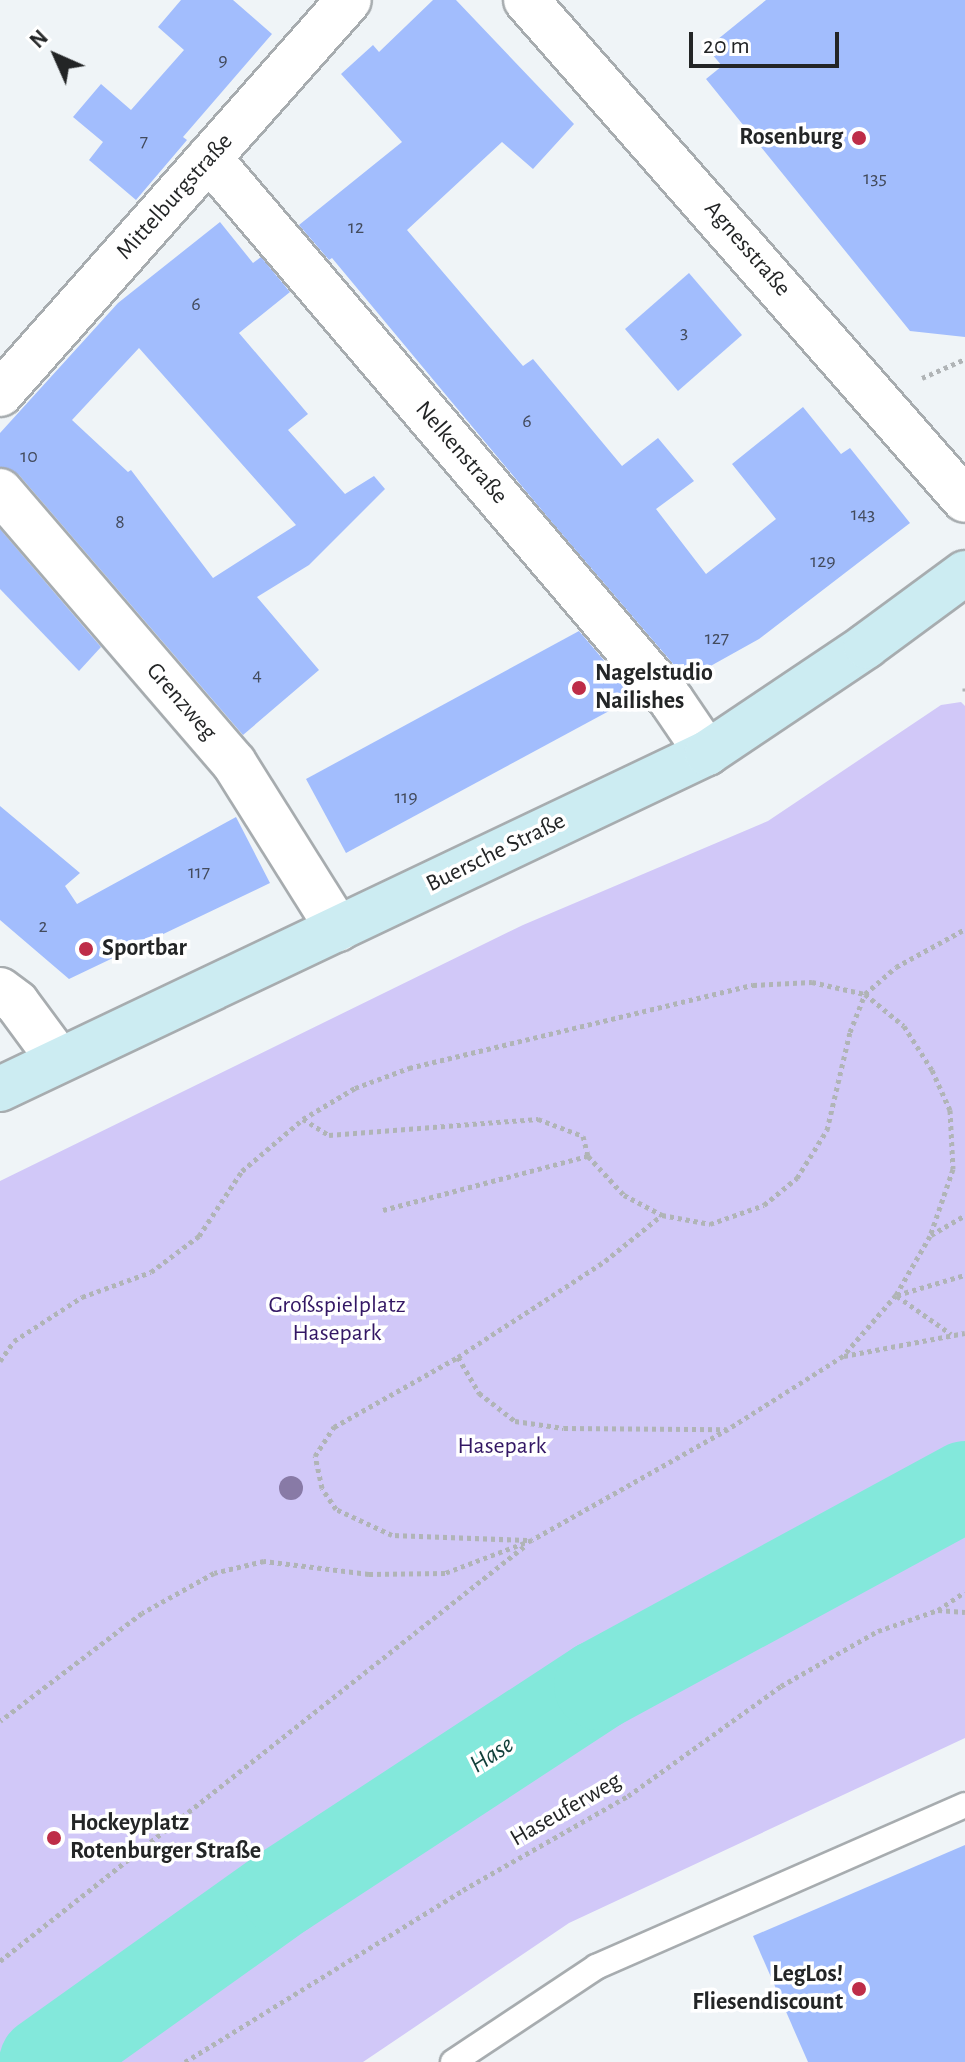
<!DOCTYPE html>
<html>
<head>
<meta charset="utf-8">
<style>
  body { margin:0 }
  #map { position:relative; width:965px; height:2062px; overflow:hidden; background:#eff4f7; font-family:"Alegreya Sans",sans-serif }
  div>[style] { position:absolute }
  [style*='--x'] { left:calc(var(--x)*1px); top:calc(var(--y)*1px); width:calc(var(--w)*1px); rotate:calc(var(--a)*1deg) }
  .green>* { inset:0; background:#d1c8f8 }
  .river>* { height:90px; margin:-45px; padding:0 45px; transform-origin:45px; border-radius:45px; background:#83e8db }
  .building>* { inset:0; background:#a2bdfd }
  .path>* { height:5px; margin-top:-2.5px; transform-origin:0; background:repeating-linear-gradient(90deg,#b0b4b6 0 4px,transparent 0 8px) }
  .roads { filter:drop-shadow(2px 0 #a7acaf) drop-shadow(-2px 0 #a7acaf) drop-shadow(0 2px #a7acaf) drop-shadow(0 -2px #a7acaf) }
  .lane>* { height:24px; margin:-12px; padding:0 12px; transform-origin:12px; border-radius:12px; background:#fff }
  .street>* { height:44px; margin:-22px; padding:0 22px; transform-origin:22px; border-radius:22px; background:#fff }
  .secondary>* { height:44px; margin:-22px; padding:0 22px; transform-origin:22px; border-radius:22px; background:#ccecf2 }
  .trees>* { width:24px; height:24px; margin:-12px; border-radius:50%; background:#887aa6 }
  .dots>* { width:22px; height:22px; translate:-50% -50%; box-sizing:border-box; border:4px solid #fff; border-radius:50% }
  span { translate:-50% -50%; white-space:nowrap; text-align:center; line-height:1.15; -webkit-text-stroke:7px #fff; paint-order:stroke }
  .number-label { font-size:20px; color:#434b5c }
  .number-label span { -webkit-text-stroke-width:0 }
  .poi-label { font-size:24px; color:#232526; font-weight:700 }
  .right { translate:-100% -50%; text-align:right }
  .left { translate:0 -50%; text-align:left }
  .street-label { font-size:24px; color:#232526 }
  .park-label { font-size:24px; color:#331764 }
  .water-label { font-size:26px; color:#103f3a; font-style:italic }
  .north { position:absolute; left:16px; top:16px; width:80px; height:80px; -webkit-text-stroke:6px #fff; paint-order:stroke; rotate:315deg; font-size:22px; font-weight:700; line-height:32px; text-align:center; color:#232526 }
  .north::after { content:''; display:block; margin:auto; width:28px; height:36px; background:#232526; clip-path:polygon(50% 0,100% 100%,50% 72%,0 100%) }
  .scale { position:absolute; left:689px; top:32px; width:150px; height:36px; box-sizing:border-box; border:4px solid #232526; border-top:0; padding-left:10px; font-size:24px; line-height:28px; white-space:nowrap; color:#232526; -webkit-text-stroke:6px #fff; paint-order:stroke }
</style>
</head>
<body>
<div id="map">
  <div class="green">
    <i style="clip-path:polygon(961px 702px,965px 706px,965px 1738px,569px 1923px,363px 2062px,0 2062px,0 1181px,523px 925px,768px 821px,941px 705px)"></i>
  </div>
  <div class="river">
    <i style="--x:44;--y:2062;--w:295;--a:-35.5"></i>
    <i style="--x:284;--y:1891;--w:376;--a:-33.2"></i>
    <i style="--x:599;--y:1685;--w:417;--a:-28.5"></i>
  </div>
  <div class="building">
    <i style="clip-path:polygon(181px 0,233px 0,272px 34px,183px 137px,187px 140px,136px 200px,89px 160px,103px 142px,73px 117px,101px 84px,131px 110px,184px 50px,158px 27px)"></i>
    <i style="clip-path:polygon(433px 0,456px 0,574px 124px,533px 169px,502px 142px,407px 230px,523px 366px,533px 359px,622px 466px,658px 438px,694px 481px,656px 509px,706px 574px,776px 519px,732px 464px,803px 407px,841px 454px,850px 448px,910px 523px,759px 639px,689px 678px,683px 670px,680px 672px,550px 520px,332px 258px,329px 260px,299px 225px,402px 142px,341px 74px,373px 45px,379px 52px)"></i>
    <i style="clip-path:polygon(766px 0,965px 0,965px 337px,910px 331px,706px 79px,722px 66px,707px 48px)"></i>
    <i style="clip-path:polygon(evenodd,220px 222px,253px 263px,261px 257px,290px 292px,239px 333px,308px 414px,288px 430px,345px 494px,374px 476px,385px 489px,309px 565px,257px 597px,319px 670px,243px 735px,19px 475px,0 467px,0 433px,118px 303px,220px 222px,139px 348px,296px 525px,213px 578px,131px 470px,128px 472px,72px 420px,139px 348px)"></i>
    <i style="clip-path:polygon(689px 273px,742px 335px,678px 391px,625px 329px)"></i>
    <i style="clip-path:polygon(0 529px,101px 647px,79px 671px,0 589px)"></i>
    <i style="clip-path:polygon(579px 631px,635px 697px,346px 853px,306px 779px)"></i>
    <i style="clip-path:polygon(0 806px,80px 873px,65px 886px,77px 904px,236px 817px,270px 883px,69px 979px,0 920px)"></i>
    <i style="clip-path:polygon(965px 1845px,965px 2062px,808px 2062px,753px 1936px)"></i>
  </div>
  <div class="path">
    <i style="--x:922;--y:378;--w:47;--a:-23.8"></i>
    <i style="--x:965;--y:688;--w:3;--a:90"></i>
    <i style="--x:303;--y:1119;--w:31;--a:32"></i>
    <i style="--x:329;--y:1135;--w:210;--a:-4.4"></i>
    <i style="--x:538;--y:1119;--w:48;--a:20.7"></i>
    <i style="--x:583;--y:1136;--w:21;--a:76"></i>
    <i style="--x:588;--y:1156;--w:53;--a:47.3"></i>
    <i style="--x:624;--y:1195;--w:43;--a:27.8"></i>
    <i style="--x:383;--y:1210;--w:212;--a:-14.8"></i>
    <i style="--x:931;--y:1235;--w:39;--a:-30"></i>
    <i style="--x:897;--y:1295;--w:71;--a:-16.4"></i>
    <i style="--x:897;--y:1296;--w:66;--a:35.1"></i>
    <i style="--x:844;--y:1356;--w:123;--a:-10.8"></i>
    <i style="--x:458;--y:1357;--w:42;--a:59.7"></i>
    <i style="--x:479;--y:1393;--w:46;--a:37.9"></i>
    <i style="--x:515;--y:1421;--w:49;--a:8.1"></i>
    <i style="--x:564;--y:1428;--w:162;--a:0.4"></i>
    <i style="--x:0;--y:1361;--w:24;--a:-55"></i>
    <i style="--x:14;--y:1341;--w:81;--a:-32.9"></i>
    <i style="--x:82;--y:1297;--w:73;--a:-19.9"></i>
    <i style="--x:151;--y:1272;--w:60;--a:-36.9"></i>
    <i style="--x:199;--y:1236;--w:78;--a:-56.5"></i>
    <i style="--x:242;--y:1171;--w:80;--a:-40.4"></i>
    <i style="--x:303;--y:1119;--w:61;--a:-30.8"></i>
    <i style="--x:355;--y:1088;--w:58;--a:-20.3"></i>
    <i style="--x:409;--y:1068;--w:354;--a:-13.6"></i>
    <i style="--x:753;--y:985;--w:59;--a:-2.9"></i>
    <i style="--x:812;--y:982;--w:54;--a:12.8"></i>
    <i style="--x:865;--y:994;--w:50;--a:39.4"></i>
    <i style="--x:904;--y:1026;--w:52;--a:57.5"></i>
    <i style="--x:932;--y:1070;--w:44;--a:65.8"></i>
    <i style="--x:950;--y:1110;--w:59;--a:87.1"></i>
    <i style="--x:953;--y:1169;--w:71;--a:108.9"></i>
    <i style="--x:930;--y:1236;--w:68;--a:120"></i>
    <i style="--x:896;--y:1295;--w:81;--a:131"></i>
    <i style="--x:843;--y:1356;--w:136;--a:147.6"></i>
    <i style="--x:728;--y:1429;--w:225;--a:150.5"></i>
    <i style="--x:532;--y:1540;--w:93;--a:159.2"></i>
    <i style="--x:445;--y:1573;--w:76;--a:179.2"></i>
    <i style="--x:369;--y:1574;--w:106;--a:-172.9"></i>
    <i style="--x:264;--y:1561;--w:51;--a:166.5"></i>
    <i style="--x:214;--y:1573;--w:82;--a:150.9"></i>
    <i style="--x:142;--y:1613;--w:178;--a:142.7"></i>
    <i style="--x:527;--y:1540;--w:135;--a:-177.9"></i>
    <i style="--x:392;--y:1535;--w:62;--a:-155.1"></i>
    <i style="--x:336;--y:1509;--w:25;--a:-124"></i>
    <i style="--x:322;--y:1488;--w:33;--a:-102"></i>
    <i style="--x:315;--y:1456;--w:35;--a:-57"></i>
    <i style="--x:334;--y:1427;--w:142;--a:-29.4"></i>
    <i style="--x:458;--y:1357;--w:176;--a:-33.1"></i>
    <i style="--x:605;--y:1261;--w:73;--a:-38.9"></i>
    <i style="--x:662;--y:1215;--w:49;--a:10.6"></i>
    <i style="--x:710;--y:1224;--w:57;--a:-19.4"></i>
    <i style="--x:764;--y:1205;--w:43;--a:-39.3"></i>
    <i style="--x:797;--y:1178;--w:57;--a:-58"></i>
    <i style="--x:827;--y:1130;--w:101;--a:-76.8"></i>
    <i style="--x:850;--y:1032;--w:41;--a:-68.5"></i>
    <i style="--x:865;--y:994;--w:41;--a:-41.1"></i>
    <i style="--x:896;--y:967;--w:79;--a:-28.8"></i>
    <i style="--x:938;--y:1610;--w:27;--a:4"></i>
    <i style="--x:0;--y:1961;--w:671;--a:-38.34"></i>
    <i style="--x:185;--y:2062;--w:327;--a:-31.7"></i>
    <i style="--x:463;--y:1890;--w:190;--a:-29.7"></i>
    <i style="--x:628;--y:1796;--w:188;--a:-35.7"></i>
    <i style="--x:781;--y:1686;--w:112;--a:-29.6"></i>
    <i style="--x:878;--y:1631;--w:64;--a:-19.3"></i>
    <i style="--x:938;--y:1610;--w:32;--a:-34"></i>
  </div>
  <div class="roads">
    <div class="lane">
      <i style="--x:453;--y:2062;--w:172;--a:-33.6"></i>
      <i style="--x:596;--y:1967;--w:403;--a:-23.7"></i>
    </div>
    <div class="street">
      <i style="--x:526;--y:0;--w:665;--a:48.72"></i>
      <i style="--x:209;--y:158;--w:712;--a:49.56"></i>
      <i style="--x:671;--y:700;--w:64;--a:55.8"></i>
      <i style="--x:0;--y:394;--w:526;--a:-48.47"></i>
      <i style="--x:0;--y:491;--w:359;--a:49.3"></i>
      <i style="--x:234;--y:763;--w:196;--a:57.9"></i>
      <i style="--x:0;--y:990;--w:21;--a:37"></i>
      <i style="--x:17;--y:1003;--w:71;--a:53.6"></i>
    </div>
    <div class="secondary">
      <i style="--x:0;--y:1089;--w:783;--a:-25.42"></i>
      <i style="--x:707;--y:753;--w:192;--a:-33.9"></i>
      <i style="--x:866;--y:646;--w:123;--a:-36.4"></i>
    </div>
  </div>
  <div class="trees">
    <i style="left:291px;top:1488px"></i>
  </div>
  <div class="dots">
    <i style="left:859px;top:138px;background:#be2d48"></i>
    <i style="left:579px;top:688px;background:#be2d48"></i>
    <i style="left:86px;top:949px;background:#be2d48"></i>
    <i style="left:54px;top:1838px;background:#be2d48"></i>
    <i style="left:859px;top:1989px;background:#be2d48"></i>
  </div>
  <div class="number-label">
    <span style="left:223px;top:60px">9</span>
    <span style="left:144px;top:141px">7</span>
    <span style="left:875px;top:178px">135</span>
    <span style="left:356px;top:227px">12</span>
    <span style="left:196px;top:304px">6</span>
    <span style="left:684px;top:332px">3</span>
    <span style="left:527px;top:421px">6</span>
    <span style="left:29px;top:456px">10</span>
    <span style="left:863px;top:514px">143</span>
    <span style="left:120px;top:522px">8</span>
    <span style="left:823px;top:561px">129</span>
    <span style="left:717px;top:638px">127</span>
    <span style="left:257px;top:675px">4</span>
    <span style="left:406px;top:797px">119</span>
    <span style="left:199px;top:872px">117</span>
    <span style="left:43px;top:926px">2</span>
  </div>
  <div class="poi-label">
    <span class="right" style="left:843px;top:138px">Rosenburg</span>
    <span class="left" style="left:595px;top:688px">Nagelstudio<br>Nailishes</span>
    <span class="left" style="left:102px;top:949px">Sportbar</span>
    <span class="left" style="left:70px;top:1838px">Hockeyplatz<br>Rotenburger Straße</span>
    <span class="right" style="left:843px;top:1989px">LegLos!<br>Fliesendiscount</span>
  </div>
  <div class="street-label">
    <span style="left:175px;top:197px;rotate:-48deg">Mittelburgstraße</span>
    <span style="left:747px;top:249px;rotate:49deg">Agnesstraße</span>
    <span style="left:461px;top:453px;rotate:49deg">Nelkenstraße</span>
    <span style="left:181px;top:702px;rotate:49deg">Grenzweg</span>
    <span style="left:496px;top:853px;rotate:-26deg">Buersche Straße</span>
    <span style="left:566px;top:1810px;rotate:-30deg">Haseuferweg</span>
  </div>
  <div class="park-label">
    <span style="left:337px;top:1320px">Großspielplatz<br>Hasepark</span>
    <span style="left:502px;top:1447px">Hasepark</span>
  </div>
  <div class="water-label">
    <span style="left:492px;top:1755px;rotate:-33deg">Hase</span>
  </div>
  <div class="north">N</div>
  <div class="scale">20 m</div>
</div>
</body>
</html>
